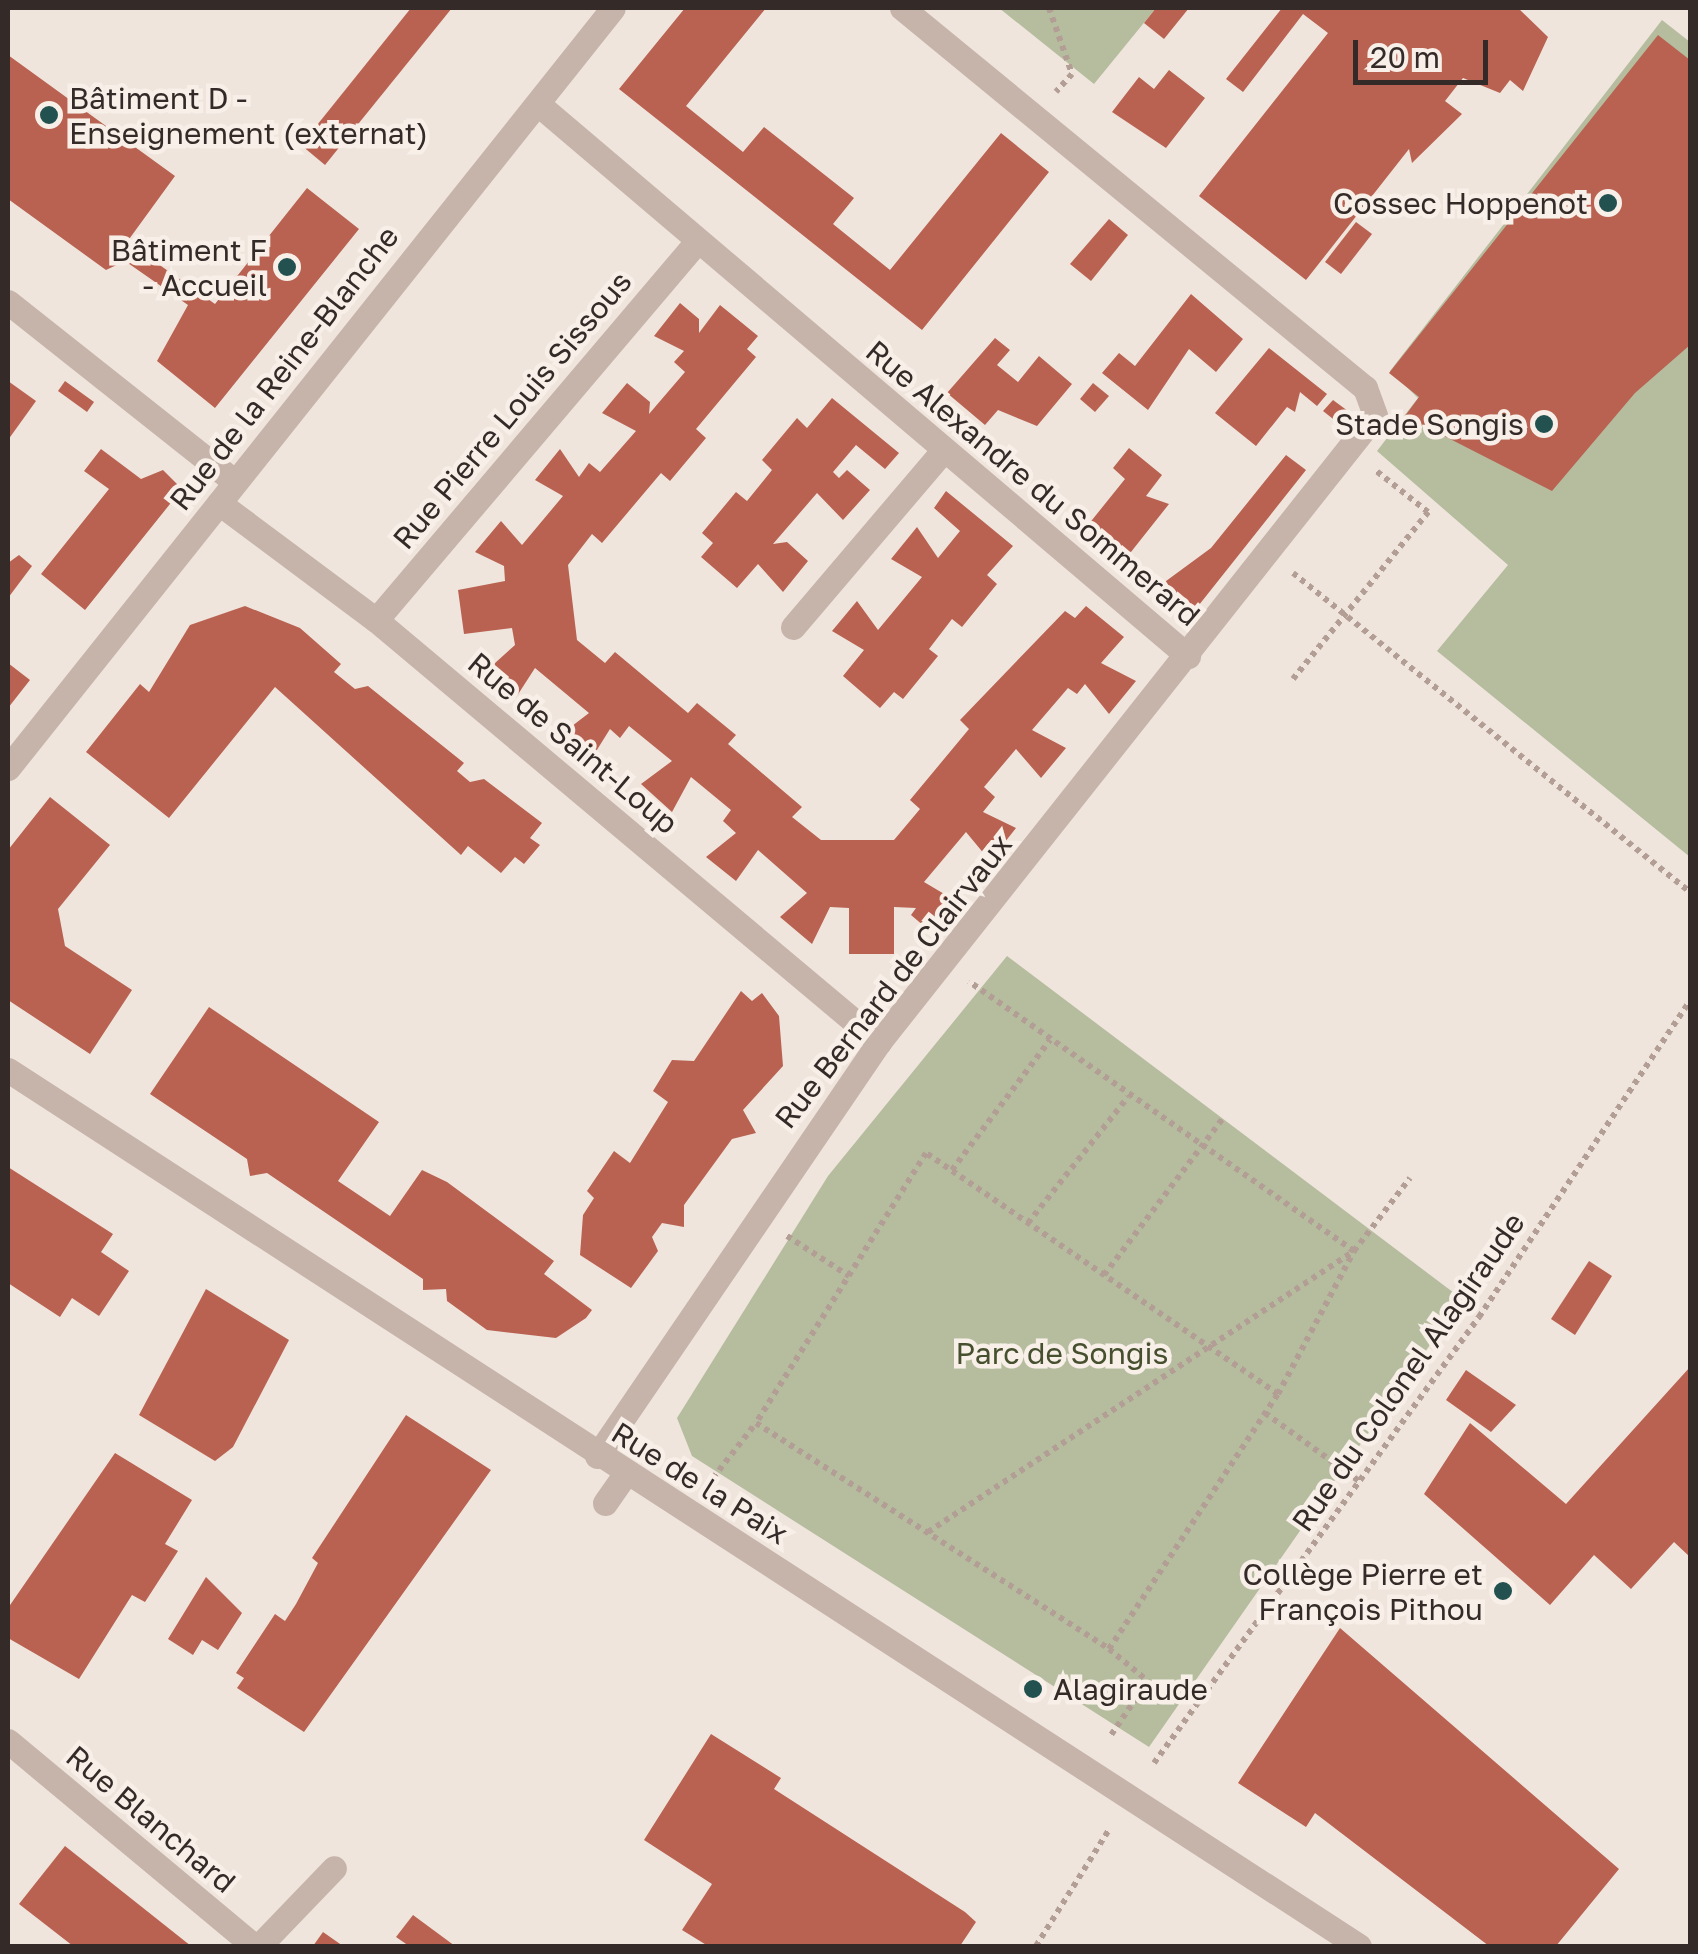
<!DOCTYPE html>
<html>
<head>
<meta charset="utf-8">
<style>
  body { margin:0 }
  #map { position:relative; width:1698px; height:1954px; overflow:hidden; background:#efe5dc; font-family:"Golos Text",sans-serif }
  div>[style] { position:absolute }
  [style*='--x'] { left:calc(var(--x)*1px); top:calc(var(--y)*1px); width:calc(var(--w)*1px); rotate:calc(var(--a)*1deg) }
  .green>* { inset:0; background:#b5bd9e }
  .building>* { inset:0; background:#b96251 }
  .path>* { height:6px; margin-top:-3px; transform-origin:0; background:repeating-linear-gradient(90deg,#b29e94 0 5px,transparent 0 10px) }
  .service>* { height:25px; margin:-12.5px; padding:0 12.5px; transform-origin:12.5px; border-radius:12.5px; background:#c6b4aa }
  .minor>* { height:25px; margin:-12.5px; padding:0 12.5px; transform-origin:12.5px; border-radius:12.5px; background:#c6b4aa }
  .dots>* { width:28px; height:28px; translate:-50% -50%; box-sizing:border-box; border:5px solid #f7efe8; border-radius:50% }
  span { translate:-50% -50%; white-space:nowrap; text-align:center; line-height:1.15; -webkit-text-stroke:9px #f7efe8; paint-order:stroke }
  .poi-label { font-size:30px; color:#342b28 }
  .left { translate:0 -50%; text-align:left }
  .right { translate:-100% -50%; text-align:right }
  .street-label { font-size:30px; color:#342b28 }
  .park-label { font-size:30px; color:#46502f }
  .frame { position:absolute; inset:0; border:10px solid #342b28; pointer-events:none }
  .scale { position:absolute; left:1353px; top:40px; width:135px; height:45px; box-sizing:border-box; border:5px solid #342b28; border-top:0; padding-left:12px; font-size:30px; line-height:35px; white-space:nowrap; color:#342b28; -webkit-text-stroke:8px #f7efe8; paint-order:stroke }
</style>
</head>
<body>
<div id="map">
  <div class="green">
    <i style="clip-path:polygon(999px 8px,1156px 8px,1094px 84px)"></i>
    <i style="clip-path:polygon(1662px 20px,1690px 42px,1690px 857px,1437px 651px,1508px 565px,1377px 451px,1418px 398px,1390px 371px)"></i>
    <i style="clip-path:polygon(1007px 956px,1462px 1299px,1149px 1747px,692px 1456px,677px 1418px,828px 1176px)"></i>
  </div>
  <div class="building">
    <i style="clip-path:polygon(411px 8px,452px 8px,325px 165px,301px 145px)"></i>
    <i style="clip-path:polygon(685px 8px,766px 8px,686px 106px,743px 152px,764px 127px,854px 198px,833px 224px,890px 270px,1001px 133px,1049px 172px,922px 330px,619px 89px)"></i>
    <i style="clip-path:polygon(1156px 8px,1189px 8px,1164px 39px,1144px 23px)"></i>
    <i style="clip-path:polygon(1282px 8px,1518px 8px,1548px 37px,1523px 91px,1510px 80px,1500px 93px,1463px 78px,1445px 101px,1462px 114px,1412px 163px,1409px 149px,1306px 280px,1199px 196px,1328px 33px,1303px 14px,1243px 92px,1226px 79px)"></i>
    <i style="clip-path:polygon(1658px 35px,1690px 60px,1690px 345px,1635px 393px,1552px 491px,1405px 416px,1419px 397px,1389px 373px)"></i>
    <i style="clip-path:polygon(8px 55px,175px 176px,127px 242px,215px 304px,307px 188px,359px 229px,215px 408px,157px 361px,188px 305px,125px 261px,106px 270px,8px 199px)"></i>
    <i style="clip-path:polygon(1169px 70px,1205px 98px,1166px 148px,1112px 112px,1139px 77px,1154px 89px)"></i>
    <i style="clip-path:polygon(1109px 219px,1128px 235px,1091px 281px,1070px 264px)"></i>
    <i style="clip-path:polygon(1356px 222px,1372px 234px,1341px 274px,1325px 262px)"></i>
    <i style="clip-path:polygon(1191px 294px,1243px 339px,1216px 372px,1189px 349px,1148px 410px,1102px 373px,1119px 353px,1135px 366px)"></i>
    <i style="clip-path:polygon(680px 303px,699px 319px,699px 333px,720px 305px,758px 336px,747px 349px,756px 357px,696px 429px,706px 438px,670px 481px,661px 473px,602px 543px,592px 534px,568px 565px,577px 640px,605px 663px,615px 652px,688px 713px,697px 703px,736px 735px,728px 744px,802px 807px,792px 817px,821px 840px,894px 840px,920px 809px,910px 800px,969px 729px,960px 720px,1065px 611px,1075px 618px,1086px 606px,1124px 637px,1101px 663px,1136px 681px,1109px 714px,1085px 684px,1077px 694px,1068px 688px,1032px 730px,1066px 748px,1041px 778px,1016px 749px,984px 787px,995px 797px,983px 812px,1016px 828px,990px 861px,966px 832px,924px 882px,956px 901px,931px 932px,911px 915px,916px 908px,894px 907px,894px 954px,849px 954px,849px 908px,830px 907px,812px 944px,780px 917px,807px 893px,758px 850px,736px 881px,706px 857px,736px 833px,723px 821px,731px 810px,691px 777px,672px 812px,641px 784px,672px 761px,629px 726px,620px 738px,610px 729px,590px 761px,559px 736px,589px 713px,535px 668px,515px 699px,484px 673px,515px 645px,512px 628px,464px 634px,458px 590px,505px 581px,504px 566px,475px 552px,501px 521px,522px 545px,563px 496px,535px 480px,560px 449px,579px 477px,589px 463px,600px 472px,636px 431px,602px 413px,627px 383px,650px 402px,649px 414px,685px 372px,674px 362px,684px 351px,654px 336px)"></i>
    <i style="clip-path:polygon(995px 338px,1010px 350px,997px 365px,1018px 382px,1039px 356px,1072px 384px,1037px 426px,998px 410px,985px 425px,947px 393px)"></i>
    <i style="clip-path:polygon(1269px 348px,1327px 394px,1317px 406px,1300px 392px,1295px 412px,1287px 407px,1256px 446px,1215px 413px)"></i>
    <i style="clip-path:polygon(8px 381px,36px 401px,8px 440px)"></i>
    <i style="clip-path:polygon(65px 381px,94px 402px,87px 412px,58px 391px)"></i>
    <i style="clip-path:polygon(1093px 383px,1109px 396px,1095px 412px,1080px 399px)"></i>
    <i style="clip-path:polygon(832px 398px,899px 453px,885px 469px,856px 445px,833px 472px,839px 478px,847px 470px,870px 490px,843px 520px,817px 493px,773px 544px,787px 542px,808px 561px,783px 592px,758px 564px,737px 588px,701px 557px,713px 543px,702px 533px,736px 492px,747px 501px,772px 470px,762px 460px,797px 418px,807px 428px)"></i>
    <i style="clip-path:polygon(1333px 400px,1352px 414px,1342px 426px,1323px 411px)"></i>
    <i style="clip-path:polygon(1129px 448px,1162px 475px,1146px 496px,1169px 504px,1127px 557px,1088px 525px,1125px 479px,1113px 468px)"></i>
    <i style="clip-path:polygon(101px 449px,141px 479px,163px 470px,182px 489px,85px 610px,41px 574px,109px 489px,84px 471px)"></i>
    <i style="clip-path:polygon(1286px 455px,1306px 470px,1195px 610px,1162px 584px,1211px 548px)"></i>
    <i style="clip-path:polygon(946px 491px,1013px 546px,987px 575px,997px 584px,962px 627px,952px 619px,929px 649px,938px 656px,903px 699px,894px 692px,880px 708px,843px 676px,864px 650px,832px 631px,857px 601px,878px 630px,922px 577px,891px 559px,917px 527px,938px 558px,960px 531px,934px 508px)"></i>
    <i style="clip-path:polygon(19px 555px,32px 566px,8px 598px,8px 563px)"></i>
    <i style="clip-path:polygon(245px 606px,300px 628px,341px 664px,334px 672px,355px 689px,368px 686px,464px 763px,457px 771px,470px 782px,484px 779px,542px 823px,530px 838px,540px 845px,524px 864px,515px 857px,501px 873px,468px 846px,461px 855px,275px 687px,169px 818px,86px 752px,140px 684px,149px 692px,190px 625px)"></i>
    <i style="clip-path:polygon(8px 663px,30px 680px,8px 708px)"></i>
    <i style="clip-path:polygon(50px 797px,110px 845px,58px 909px,65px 946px,132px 990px,90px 1054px,8px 1000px,8px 850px)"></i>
    <i style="clip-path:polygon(741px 991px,752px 1001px,762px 993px,779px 1016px,783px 1066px,743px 1110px,756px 1133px,732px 1139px,684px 1205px,684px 1227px,662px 1223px,652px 1237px,658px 1251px,631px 1288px,580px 1255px,583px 1215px,594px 1198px,587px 1191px,614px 1151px,630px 1163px,668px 1102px,653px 1091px,672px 1060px,694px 1061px)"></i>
    <i style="clip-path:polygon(209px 1007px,379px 1122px,338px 1181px,390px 1216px,422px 1170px,447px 1182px,554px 1261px,544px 1274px,592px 1310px,586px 1318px,556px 1338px,487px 1330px,447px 1301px,446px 1289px,423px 1290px,423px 1279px,267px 1173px,250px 1176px,247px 1159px,150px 1094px)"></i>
    <i style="clip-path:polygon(8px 1167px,113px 1234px,101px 1252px,129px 1271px,99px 1316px,72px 1298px,60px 1317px,8px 1283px)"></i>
    <i style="clip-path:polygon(1589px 1261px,1612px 1276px,1575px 1335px,1551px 1319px)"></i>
    <i style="clip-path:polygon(206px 1289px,289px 1340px,233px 1447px,215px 1461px,139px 1415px)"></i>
    <i style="clip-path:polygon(1690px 1367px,1690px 1557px,1674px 1542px,1631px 1589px,1594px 1555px,1550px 1605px,1424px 1494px,1470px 1423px,1566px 1504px)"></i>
    <i style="clip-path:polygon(1466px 1370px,1516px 1405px,1491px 1432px,1446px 1400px)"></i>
    <i style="clip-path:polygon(406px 1415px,491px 1470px,304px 1732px,237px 1688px,244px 1678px,236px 1673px,275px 1614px,285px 1621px,296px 1604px,318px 1563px,312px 1558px)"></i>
    <i style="clip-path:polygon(115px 1453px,192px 1500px,165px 1544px,178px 1551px,145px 1602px,132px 1595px,79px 1679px,8px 1638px,8px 1608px)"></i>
    <i style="clip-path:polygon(206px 1577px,242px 1613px,218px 1650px,202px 1640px,193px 1655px,168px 1639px)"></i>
    <i style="clip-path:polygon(1340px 1628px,1619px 1869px,1556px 1946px,1489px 1946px,1315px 1813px,1306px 1827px,1238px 1783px)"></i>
    <i style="clip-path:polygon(711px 1734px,781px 1778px,774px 1789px,965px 1912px,976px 1922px,960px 1946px,708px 1946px,682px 1930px,712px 1884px,644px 1840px)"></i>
    <i style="clip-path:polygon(65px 1846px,191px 1946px,73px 1946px,19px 1904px)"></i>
    <i style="clip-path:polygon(413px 1915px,455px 1946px,409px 1946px,396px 1937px)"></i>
    <i style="clip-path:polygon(323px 1932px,343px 1946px,313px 1946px)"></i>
  </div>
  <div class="path">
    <i style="--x:1049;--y:8;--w:70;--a:70.8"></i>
    <i style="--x:1072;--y:74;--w:24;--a:132"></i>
    <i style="--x:1293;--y:573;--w:509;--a:38.78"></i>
    <i style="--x:1293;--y:679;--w:215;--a:-51"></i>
    <i style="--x:1428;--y:512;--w:69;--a:-141.5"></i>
    <i style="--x:952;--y:1170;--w:163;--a:-53"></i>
    <i style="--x:1028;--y:1223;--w:161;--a:-51.6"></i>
    <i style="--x:787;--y:1236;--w:74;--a:32.8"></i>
    <i style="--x:1104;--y:1275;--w:198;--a:-52.8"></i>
    <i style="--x:1278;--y:1394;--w:427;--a:-145.6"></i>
    <i style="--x:926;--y:1153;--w:319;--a:122.2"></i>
    <i style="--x:756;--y:1423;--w:419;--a:32.6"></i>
    <i style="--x:1109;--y:1649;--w:306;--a:-56.5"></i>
    <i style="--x:1278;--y:1394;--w:162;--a:-62"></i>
    <i style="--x:1354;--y:1251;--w:92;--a:-52.5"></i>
    <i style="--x:1265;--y:1413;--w:116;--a:35.9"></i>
    <i style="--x:713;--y:1478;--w:70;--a:-52"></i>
    <i style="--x:928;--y:1532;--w:510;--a:-33.41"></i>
    <i style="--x:1354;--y:1251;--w:470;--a:-145"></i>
    <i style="--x:1109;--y:1649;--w:50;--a:39.4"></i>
    <i style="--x:1148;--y:1681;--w:65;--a:124.4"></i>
    <i style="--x:1154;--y:1763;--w:552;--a:-53.92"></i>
    <i style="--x:1479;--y:1317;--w:380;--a:-56.3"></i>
    <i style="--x:1036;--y:1946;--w:139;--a:-57.9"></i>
  </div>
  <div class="service">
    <i style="--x:605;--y:1503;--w:37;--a:-55"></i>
    <i style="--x:259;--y:1946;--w:108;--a:-46.1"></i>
  </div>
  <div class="minor">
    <i style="--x:538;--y:104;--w:853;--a:40.34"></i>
    <i style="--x:8;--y:302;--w:288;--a:38.4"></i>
    <i style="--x:219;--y:503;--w:196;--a:36.7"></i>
    <i style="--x:376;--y:620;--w:657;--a:40"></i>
    <i style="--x:376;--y:620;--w:496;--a:-49.7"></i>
    <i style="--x:793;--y:627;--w:231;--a:-49.6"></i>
    <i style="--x:8;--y:768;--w:971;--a:-51.48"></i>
    <i style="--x:8;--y:1070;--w:1610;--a:32.96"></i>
    <i style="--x:597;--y:1456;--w:501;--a:-55.74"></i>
    <i style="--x:879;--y:1042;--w:799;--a:-51.65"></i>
    <i style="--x:1375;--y:415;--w:29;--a:-110"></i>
    <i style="--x:1365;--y:388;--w:599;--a:-140.62"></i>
    <i style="--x:8;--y:1741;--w:320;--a:39.8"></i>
  </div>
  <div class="dots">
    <i style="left:49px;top:115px;background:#225150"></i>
    <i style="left:1608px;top:203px;background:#225150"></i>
    <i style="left:287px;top:267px;background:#225150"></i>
    <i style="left:1544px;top:424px;background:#225150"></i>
    <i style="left:1503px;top:1591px;background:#225150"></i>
    <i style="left:1033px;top:1689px;background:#225150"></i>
  </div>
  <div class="poi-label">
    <span class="left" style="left:69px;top:115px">Bâtiment D -<br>Enseignement (externat)</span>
    <span class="right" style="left:1588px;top:203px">Cossec Hoppenot</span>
    <span class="right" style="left:267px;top:267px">Bâtiment F<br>- Accueil</span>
    <span class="right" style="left:1524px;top:424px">Stade Songis</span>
    <span class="right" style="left:1483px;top:1591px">Collège Pierre et<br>François Pithou</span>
    <span class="left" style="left:1053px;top:1689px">Alagiraude</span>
  </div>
  <div class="street-label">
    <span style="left:284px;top:368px;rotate:-52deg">Rue de la Reine-Blanche</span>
    <span style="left:512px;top:410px;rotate:-50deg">Rue Pierre Louis Sissous</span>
    <span style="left:1033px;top:483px;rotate:40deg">Rue Alexandre du Sommerard</span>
    <span style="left:573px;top:743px;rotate:40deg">Rue de Saint-Loup</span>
    <span style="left:893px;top:981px;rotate:-52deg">Rue Bernard de Clairvaux</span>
    <span style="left:1408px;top:1372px;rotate:-55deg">Rue du Colonel Alagiraude</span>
    <span style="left:700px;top:1483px;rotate:32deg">Rue de la Paix</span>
    <span style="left:151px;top:1819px;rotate:40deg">Rue Blanchard</span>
  </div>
  <div class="park-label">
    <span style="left:1062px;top:1353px">Parc de Songis</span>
  </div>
  <div class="frame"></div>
  <div class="scale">20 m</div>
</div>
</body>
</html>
